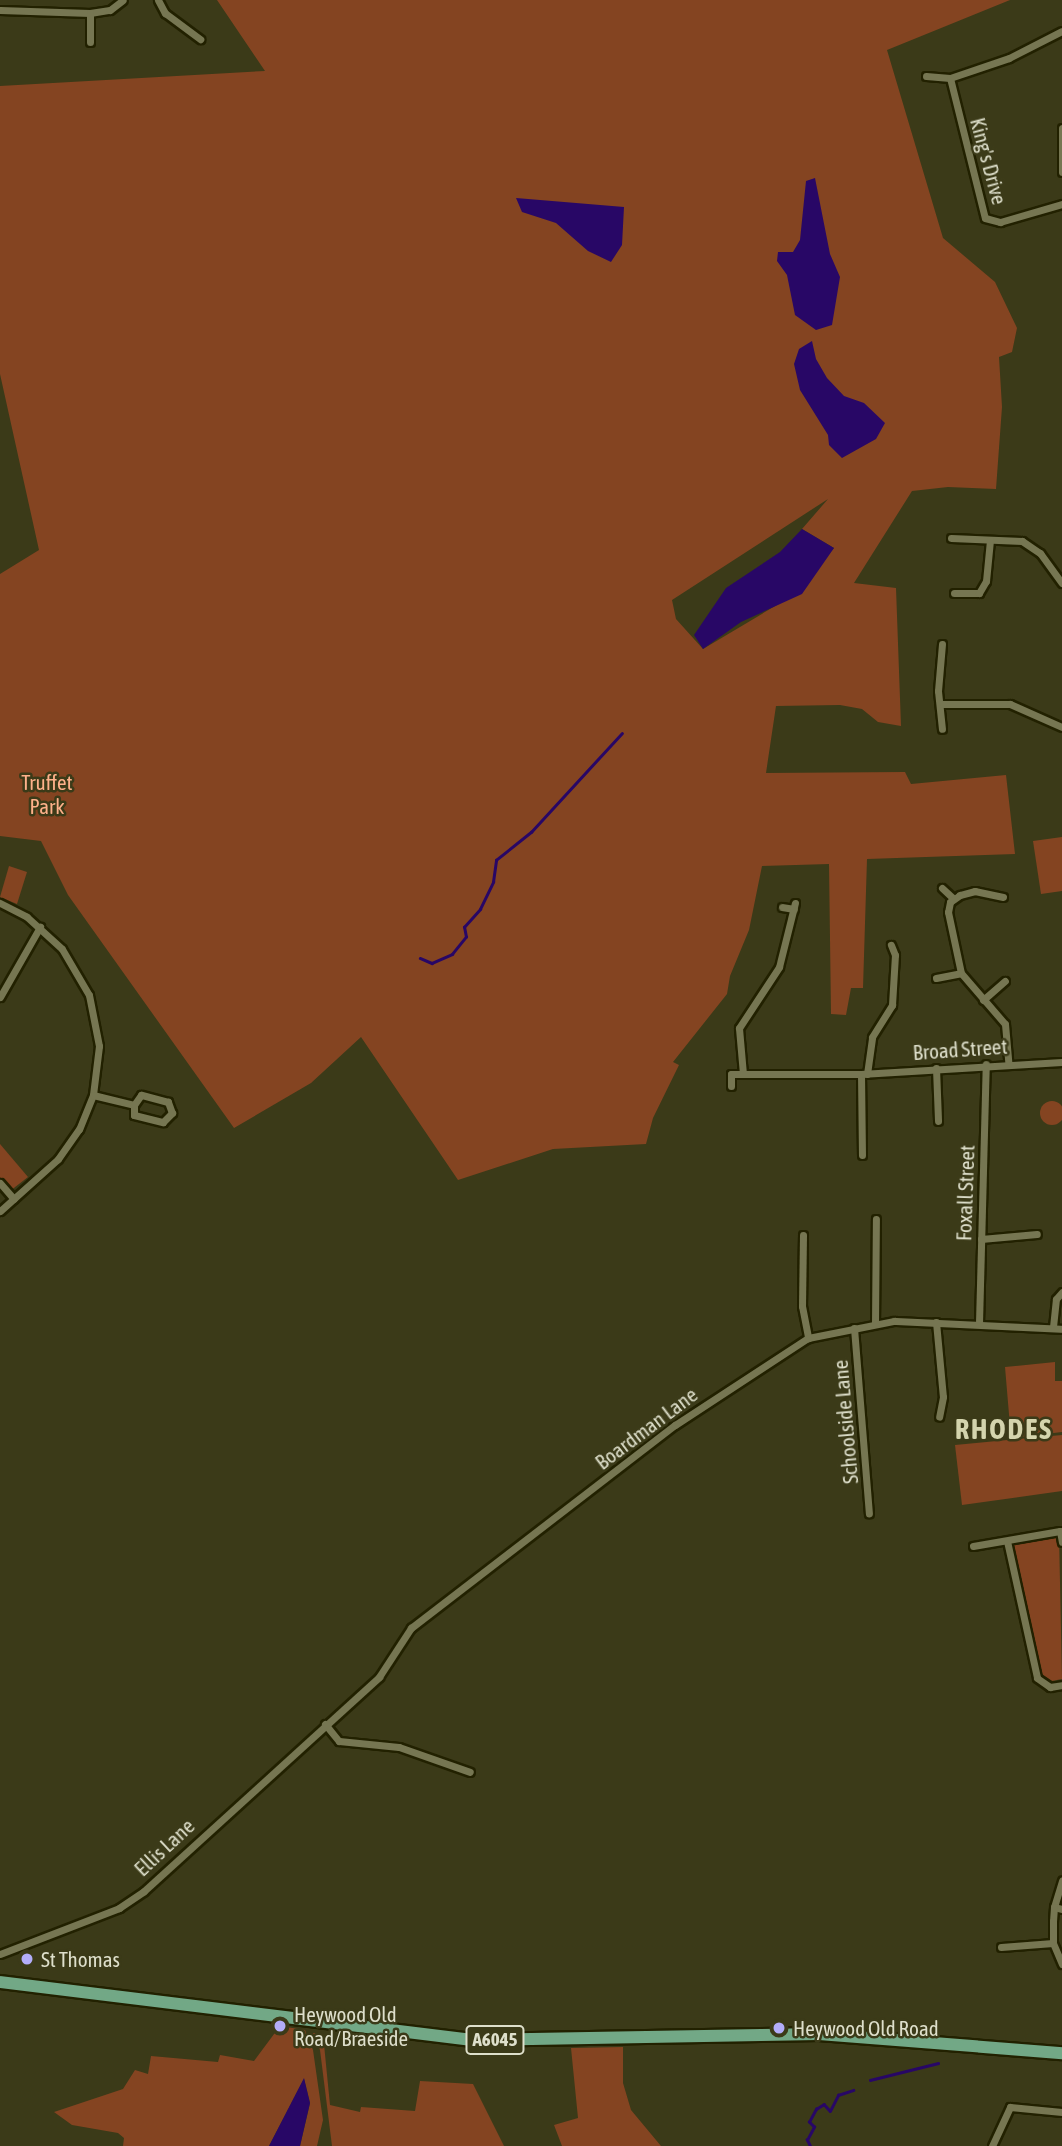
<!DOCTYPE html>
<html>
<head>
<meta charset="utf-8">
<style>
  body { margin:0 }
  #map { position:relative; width:1062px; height:2146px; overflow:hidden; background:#3b3a18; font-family:"Asap Condensed",sans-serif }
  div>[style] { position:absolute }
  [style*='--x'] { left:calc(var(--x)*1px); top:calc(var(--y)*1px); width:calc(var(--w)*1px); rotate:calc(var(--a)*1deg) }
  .green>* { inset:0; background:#844421 }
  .round { border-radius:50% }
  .water>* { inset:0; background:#280766 }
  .stream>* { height:2.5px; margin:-1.25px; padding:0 1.25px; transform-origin:1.25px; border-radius:1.25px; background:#280766 }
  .roads { filter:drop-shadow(2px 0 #222100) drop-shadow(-2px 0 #222100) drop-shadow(0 2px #222100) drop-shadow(0 -2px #222100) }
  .minor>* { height:7px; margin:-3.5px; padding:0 3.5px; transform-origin:3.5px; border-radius:3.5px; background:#767652 }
  .primary>* { height:12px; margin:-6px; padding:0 6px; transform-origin:6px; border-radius:6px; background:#72a886 }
  .dots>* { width:19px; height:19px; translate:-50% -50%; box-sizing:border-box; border:4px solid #3b3a18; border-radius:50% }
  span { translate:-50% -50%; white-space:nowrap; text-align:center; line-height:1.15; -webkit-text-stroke:5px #3b3a18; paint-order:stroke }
  .shield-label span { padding:2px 5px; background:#3b3a18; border:2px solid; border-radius:5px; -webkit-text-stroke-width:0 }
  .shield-label { font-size:19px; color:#dedfcb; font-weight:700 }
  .street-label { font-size:21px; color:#dedfcb }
  .park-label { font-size:21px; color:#feb18a }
  .poi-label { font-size:21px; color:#dedfcb }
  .left { translate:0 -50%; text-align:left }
  .district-label { font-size:28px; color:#d4d4ad; font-weight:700; letter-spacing:2px }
</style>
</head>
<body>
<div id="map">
  <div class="green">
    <i style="clip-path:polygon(evenodd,217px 0,1010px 0,887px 50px,943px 238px,995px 282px,1017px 328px,1012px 352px,999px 357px,1002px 407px,996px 489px,948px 487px,912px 491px,854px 583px,896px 588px,901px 726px,878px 722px,862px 709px,840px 705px,776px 706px,766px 773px,905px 772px,911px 784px,1006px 775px,1015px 854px,867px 859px,863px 988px,851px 988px,846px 1015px,831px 1014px,829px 864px,762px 866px,749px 930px,730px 976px,727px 994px,673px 1062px,679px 1065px,653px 1118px,646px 1144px,553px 1149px,458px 1180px,361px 1037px,311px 1083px,234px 1128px,68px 895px,41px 841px,0 836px,0 574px,39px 550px,0 374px,0 86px,265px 71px,217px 0,828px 499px,802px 529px,834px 548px,792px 596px,703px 649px,676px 619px,672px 600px,828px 499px)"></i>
    <i style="clip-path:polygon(1062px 837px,1062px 891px,1041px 894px,1033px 841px)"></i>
    <i style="clip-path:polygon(9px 866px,27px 872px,17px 904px,0 897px)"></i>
    <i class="round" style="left:1040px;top:1101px;width:24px;height:24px"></i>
    <i style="clip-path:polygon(0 1144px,28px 1177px,10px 1191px,0 1180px)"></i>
    <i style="clip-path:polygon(1055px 1362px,1055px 1381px,1062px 1381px,1062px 1432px,1011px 1438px,1005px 1367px)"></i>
    <i style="clip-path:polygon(1062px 1435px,1062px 1491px,962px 1505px,955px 1445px)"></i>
    <i style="clip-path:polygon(1059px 1535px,1062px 1679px,1052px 1681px,1041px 1674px,1013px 1543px)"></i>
    <i style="clip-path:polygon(280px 2026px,305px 2030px,313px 2050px,323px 2120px,317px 2146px,300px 2146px,310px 2103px,304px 2079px,269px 2146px,123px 2146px,124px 2138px,118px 2133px,72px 2125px,54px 2112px,123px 2089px,135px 2070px,148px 2074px,151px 2056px,218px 2062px,220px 2055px,254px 2061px)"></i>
    <i style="clip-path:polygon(313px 2033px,323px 2034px,330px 2105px,360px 2112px,361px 2107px,415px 2111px,420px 2081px,473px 2084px,504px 2146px,332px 2146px,320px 2050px)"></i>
    <i style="clip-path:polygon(623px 2047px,623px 2083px,631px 2110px,661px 2146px,562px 2146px,554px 2125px,578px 2118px,571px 2048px)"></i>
  </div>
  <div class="water">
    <i style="clip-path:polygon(815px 178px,830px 254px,840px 277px,832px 325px,816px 330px,795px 315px,787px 275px,777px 261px,778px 252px,793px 252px,800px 240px,806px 181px)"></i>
    <i style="clip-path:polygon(516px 198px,624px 207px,622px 245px,611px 262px,588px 251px,556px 223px,522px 212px)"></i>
    <i style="clip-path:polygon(812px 341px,816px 359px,827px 378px,844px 396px,864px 403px,885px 423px,876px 439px,842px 458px,829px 445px,828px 435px,800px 390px,794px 364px,799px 349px)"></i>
    <i style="clip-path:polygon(802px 529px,834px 548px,802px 594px,741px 622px,703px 649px,694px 635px,726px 588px,780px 552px)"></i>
    <i style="clip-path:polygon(304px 2078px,310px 2103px,300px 2146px,269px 2146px)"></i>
  </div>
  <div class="stream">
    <i style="--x:420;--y:958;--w:13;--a:23"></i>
    <i style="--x:432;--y:963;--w:22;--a:-24"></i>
    <i style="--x:452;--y:954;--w:22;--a:-51"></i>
    <i style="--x:466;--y:937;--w:10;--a:-101"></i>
    <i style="--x:464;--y:927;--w:24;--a:-48"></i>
    <i style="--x:480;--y:909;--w:30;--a:-64"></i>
    <i style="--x:493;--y:882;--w:22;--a:-82"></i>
    <i style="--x:496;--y:860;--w:45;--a:-38.7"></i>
    <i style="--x:531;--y:832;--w:134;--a:-47.4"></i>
    <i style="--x:870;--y:2080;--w:70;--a:-14"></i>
    <i style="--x:810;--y:2146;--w:7;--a:-117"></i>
    <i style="--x:807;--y:2140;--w:15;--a:-62"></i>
    <i style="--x:814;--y:2127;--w:7;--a:-135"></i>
    <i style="--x:809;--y:2122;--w:15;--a:-62"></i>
    <i style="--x:816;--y:2109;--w:9;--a:-32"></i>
    <i style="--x:824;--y:2104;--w:9;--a:49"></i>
    <i style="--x:830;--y:2111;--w:18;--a:-63"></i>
    <i style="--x:838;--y:2095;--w:16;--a:-18"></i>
  </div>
  <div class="roads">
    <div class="minor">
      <i style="--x:158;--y:0;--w:15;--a:62"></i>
      <i style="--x:165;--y:13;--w:44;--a:36.6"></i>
      <i style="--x:0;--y:10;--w:90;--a:1.9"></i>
      <i style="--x:90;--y:13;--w:20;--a:-9"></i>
      <i style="--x:110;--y:10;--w:16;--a:-38"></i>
      <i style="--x:90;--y:42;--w:29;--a:-90"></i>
      <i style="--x:926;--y:76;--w:24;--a:5"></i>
      <i style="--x:950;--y:78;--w:62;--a:-18.7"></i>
      <i style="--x:1009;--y:58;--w:59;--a:-27"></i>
      <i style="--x:950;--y:78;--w:144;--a:76"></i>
      <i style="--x:985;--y:218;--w:16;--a:15"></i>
      <i style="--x:1000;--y:222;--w:65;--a:-16.2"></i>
      <i style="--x:1062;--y:128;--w:44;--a:90"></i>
      <i style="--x:951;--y:538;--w:71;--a:2.4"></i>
      <i style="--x:1022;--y:541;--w:22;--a:34"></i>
      <i style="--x:1040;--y:553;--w:37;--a:54"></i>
      <i style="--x:954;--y:593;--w:25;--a:0"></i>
      <i style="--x:979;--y:593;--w:14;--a:-60"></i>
      <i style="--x:986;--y:581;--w:41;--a:-84.4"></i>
      <i style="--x:942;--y:644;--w:47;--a:94.9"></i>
      <i style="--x:938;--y:691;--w:38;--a:84"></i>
      <i style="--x:943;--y:704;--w:67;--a:0"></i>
      <i style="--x:1010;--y:704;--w:57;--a:23.9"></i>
      <i style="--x:942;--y:888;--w:16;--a:43"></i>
      <i style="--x:1003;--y:897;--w:29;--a:-168"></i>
      <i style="--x:975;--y:891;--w:16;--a:165"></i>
      <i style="--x:960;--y:895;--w:12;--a:145"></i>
      <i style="--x:950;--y:902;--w:10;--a:101"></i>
      <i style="--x:948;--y:912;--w:62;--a:78"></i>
      <i style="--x:961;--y:973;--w:67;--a:49.2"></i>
      <i style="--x:1005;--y:1024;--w:38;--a:85"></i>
      <i style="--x:0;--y:903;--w:30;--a:27"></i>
      <i style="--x:27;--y:917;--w:47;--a:42.4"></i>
      <i style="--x:62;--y:949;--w:53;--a:59.6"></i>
      <i style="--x:89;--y:995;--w:52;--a:78.9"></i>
      <i style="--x:99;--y:1046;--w:49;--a:97"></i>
      <i style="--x:93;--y:1095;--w:37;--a:112"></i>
      <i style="--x:79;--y:1129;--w:37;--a:125"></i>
      <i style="--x:58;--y:1159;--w:78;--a:138.1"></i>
      <i style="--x:782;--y:907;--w:12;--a:9"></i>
      <i style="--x:936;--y:978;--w:25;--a:-11"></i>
      <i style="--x:0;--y:997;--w:81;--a:-60.3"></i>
      <i style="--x:983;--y:1000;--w:29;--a:-41"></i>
      <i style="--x:936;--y:1068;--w:53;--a:87.8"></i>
      <i style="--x:743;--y:1074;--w:46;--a:-95"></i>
      <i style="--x:739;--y:1028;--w:73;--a:-56.7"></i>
      <i style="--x:779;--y:967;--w:66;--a:-76"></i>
      <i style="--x:861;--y:1074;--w:81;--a:89.3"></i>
      <i style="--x:867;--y:1074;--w:37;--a:-82"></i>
      <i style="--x:872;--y:1037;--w:38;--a:-58"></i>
      <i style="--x:892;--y:1005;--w:50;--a:-86.6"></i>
      <i style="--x:895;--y:955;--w:11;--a:-112"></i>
      <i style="--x:731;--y:1086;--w:12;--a:-90"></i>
      <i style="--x:731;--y:1074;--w:130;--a:0"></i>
      <i style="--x:861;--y:1074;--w:201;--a:-3.4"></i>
      <i style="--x:93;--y:1095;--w:42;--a:13.7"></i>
      <i style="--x:134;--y:1105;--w:10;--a:90"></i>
      <i style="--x:134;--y:1115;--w:30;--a:14"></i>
      <i style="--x:163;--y:1122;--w:13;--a:-45"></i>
      <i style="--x:172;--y:1113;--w:12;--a:-110"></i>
      <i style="--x:168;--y:1102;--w:28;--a:-165"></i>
      <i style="--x:141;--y:1095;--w:12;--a:125"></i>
      <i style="--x:0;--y:1183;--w:21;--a:49"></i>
      <i style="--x:803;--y:1235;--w:71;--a:90.8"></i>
      <i style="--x:802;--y:1306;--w:33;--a:79"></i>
      <i style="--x:981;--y:1239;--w:56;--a:-5.1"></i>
      <i style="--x:936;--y:1322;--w:75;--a:84.7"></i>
      <i style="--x:943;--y:1397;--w:20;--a:101"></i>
      <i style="--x:979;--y:1323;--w:259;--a:-88.5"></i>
      <i style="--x:875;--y:1324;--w:105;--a:-89.5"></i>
      <i style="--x:1053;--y:1327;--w:28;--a:-84"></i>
      <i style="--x:1056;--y:1299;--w:9;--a:-49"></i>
      <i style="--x:854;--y:1328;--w:186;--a:85.4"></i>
      <i style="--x:1007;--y:1541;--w:140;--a:77.6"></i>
      <i style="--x:1037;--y:1678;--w:16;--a:35"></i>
      <i style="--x:1050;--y:1687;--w:12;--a:-9"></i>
      <i style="--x:973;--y:1546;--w:88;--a:-9.8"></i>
      <i style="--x:1060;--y:1531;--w:11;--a:80"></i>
      <i style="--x:325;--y:1724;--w:22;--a:51"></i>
      <i style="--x:339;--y:1741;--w:60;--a:5.7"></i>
      <i style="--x:399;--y:1747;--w:75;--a:19.4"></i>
      <i style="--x:1054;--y:1907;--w:28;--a:-73"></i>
      <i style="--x:1062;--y:1909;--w:8;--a:-166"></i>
      <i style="--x:1054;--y:1907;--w:14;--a:94"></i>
      <i style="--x:1053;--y:1921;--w:22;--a:90"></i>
      <i style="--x:1053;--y:1943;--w:23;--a:67"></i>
      <i style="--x:1001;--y:1947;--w:52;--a:-4.4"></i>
      <i style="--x:0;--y:1954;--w:128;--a:-21.1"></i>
      <i style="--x:119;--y:1908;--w:30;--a:-34"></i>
      <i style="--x:144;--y:1891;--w:318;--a:-42.3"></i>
      <i style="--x:379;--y:1677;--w:59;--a:-56.9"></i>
      <i style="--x:411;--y:1628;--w:333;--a:-37.6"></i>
      <i style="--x:675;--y:1425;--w:159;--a:-33.2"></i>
      <i style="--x:808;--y:1338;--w:88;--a:-11.2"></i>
      <i style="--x:894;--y:1321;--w:168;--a:2.7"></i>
      <i style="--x:992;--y:2146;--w:43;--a:-65.2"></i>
      <i style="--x:1010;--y:2107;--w:52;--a:5.5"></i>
    </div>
    <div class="primary">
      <i style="--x:0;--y:1982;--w:478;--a:7"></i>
      <i style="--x:474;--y:2040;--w:345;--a:-1"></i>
      <i style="--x:819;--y:2034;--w:244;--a:4.5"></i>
    </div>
  </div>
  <div class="dots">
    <i style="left:27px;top:1959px;background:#b3adf9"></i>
    <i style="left:280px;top:2026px;background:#b3adf9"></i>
    <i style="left:779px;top:2028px;background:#b3adf9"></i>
  </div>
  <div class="shield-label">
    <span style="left:495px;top:2040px">A6045</span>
  </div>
  <div class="street-label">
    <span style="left:989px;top:161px;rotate:75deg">King's Drive</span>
    <span style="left:960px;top:1049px;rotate:-4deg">Broad Street</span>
    <span style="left:965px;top:1193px;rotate:-88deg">Foxall Street</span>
    <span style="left:845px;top:1422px;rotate:-95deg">Schoolside Lane</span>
    <span style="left:646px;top:1428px;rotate:-37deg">Boardman Lane</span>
    <span style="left:164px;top:1847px;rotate:-43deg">Ellis Lane</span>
  </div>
  <div class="park-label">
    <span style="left:47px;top:794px">Truffet<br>Park</span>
  </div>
  <div class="poi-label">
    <span class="left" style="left:41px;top:1959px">St Thomas</span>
    <span class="left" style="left:294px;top:2026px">Heywood Old<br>Road/Braeside</span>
    <span class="left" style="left:793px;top:2028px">Heywood Old Road</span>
  </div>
  <div class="district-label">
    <span style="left:1004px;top:1429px">RHODES</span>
  </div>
</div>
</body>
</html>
